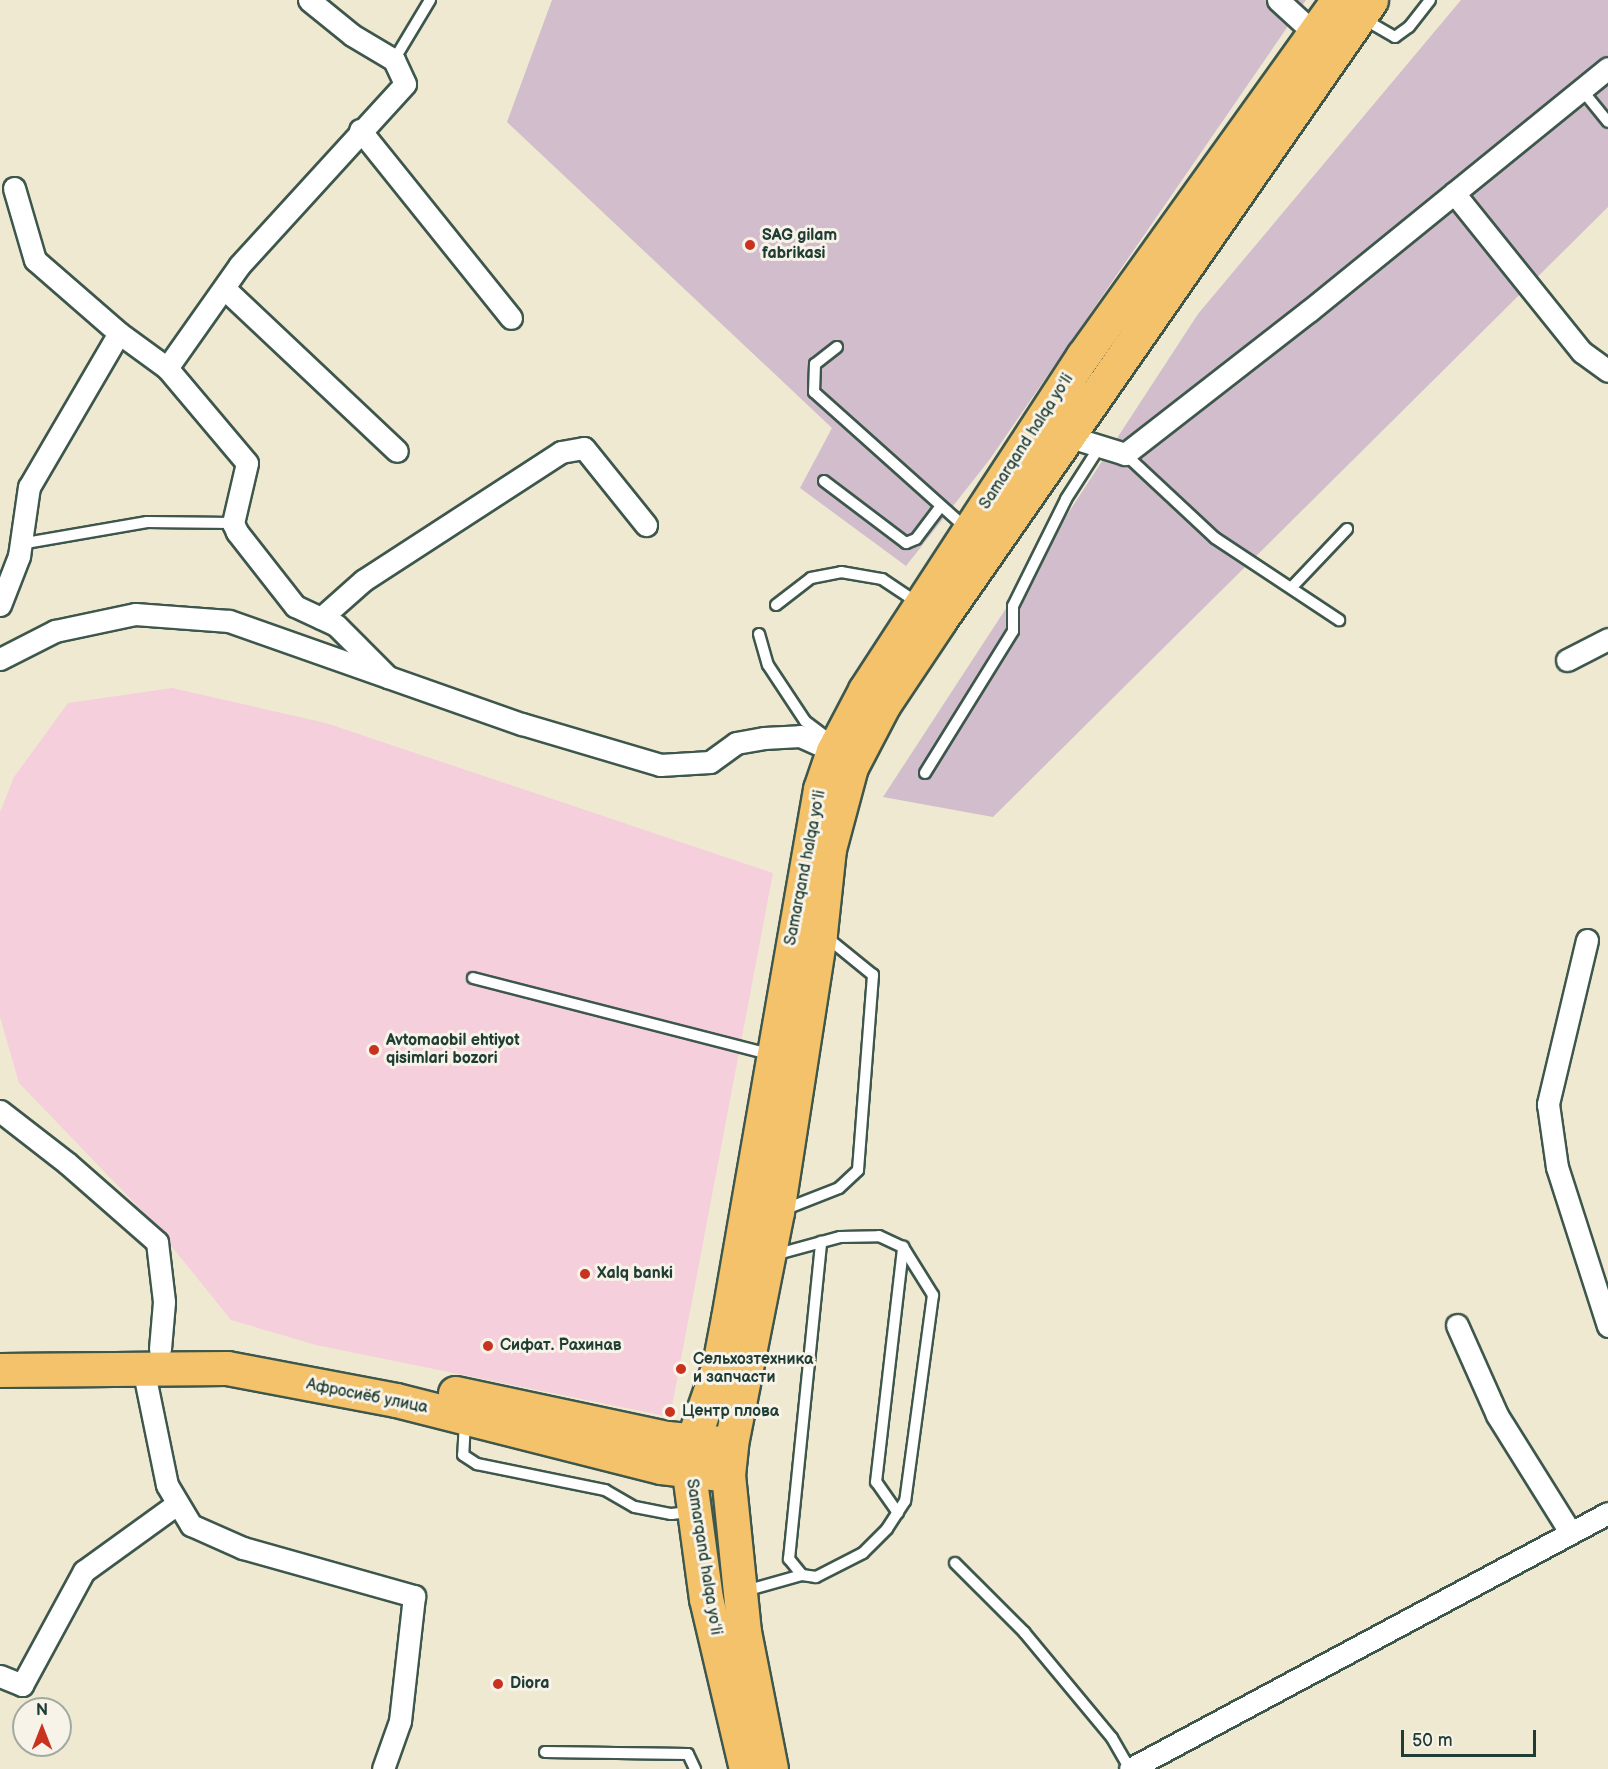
<!DOCTYPE html>
<html>
<head>
<meta charset="utf-8">
<style>
  body { margin:0 }
  #map { position:relative; width:1608px; height:1769px; overflow:hidden; background:#f0e9d2; font-family:"Balsamiq Sans",sans-serif }
  div>[style] { position:absolute }
  [style*='--x'] { left:calc(var(--x)*1px); top:calc(var(--y)*1px); width:calc(var(--w)*1px); rotate:calc(var(--a)*1deg) }
  .built>* { inset:0; background:#f5cfdc }
  .industrial>* { inset:0; background:#d1bdcc }
  .roads { filter:drop-shadow(2px 0 #3e574c) drop-shadow(-2px 0 #3e574c) drop-shadow(0 2px #3e574c) drop-shadow(0 -2px #3e574c) }
  .lane>* { height:10px; margin:-5px; padding:0 5px; transform-origin:5px; border-radius:5px; background:#fff }
  .street>* { height:21px; margin:-10.5px; padding:0 10.5px; transform-origin:10.5px; border-radius:10.5px; background:#fff }
  .primary>* { height:33px; margin:-16.5px; padding:0 16.5px; transform-origin:16.5px; border-radius:16.5px; background:#f3c26a }
  .highway>* { height:33px; margin:-16.5px; padding:0 16.5px; transform-origin:16.5px; border-radius:16.5px; background:#f3c26a }
  .dots>* { width:16px; height:16px; translate:-50% -50%; box-sizing:border-box; border:3px solid #f7f3e8; border-radius:50% }
  span { translate:-50% -50%; white-space:nowrap; text-align:center; line-height:1.15; -webkit-text-stroke:6px #f7f3e8; paint-order:stroke }
  .poi-label { font-size:16px; color:#1f3d34; font-weight:700 }
  .left { translate:0 -50%; text-align:left }
  .street-label { font-size:16px; color:#1f3d34 }
  .north { position:absolute; left:12px; top:1697px; width:60px; height:60px; box-sizing:border-box; background:#f7f3e8; border:2px solid #a1aaa0; border-radius:50%; rotate:0deg; font-size:16px; font-weight:700; line-height:24px; text-align:center; color:#1f3d34 }
  .north::after { content:''; display:block; margin:auto; width:21px; height:27px; background:#c8321e; clip-path:polygon(50% 0,100% 100%,50% 72%,0 100%) }
  .scale { position:absolute; left:1401px; top:1730px; width:135px; height:27px; box-sizing:border-box; border:3px solid #1f3d34; border-top:0; padding-left:8px; font-size:18px; line-height:21px; white-space:nowrap; color:#1f3d34; -webkit-text-stroke:4px #f7f3e8; paint-order:stroke }
</style>
</head>
<body>
<div id="map">
  <div class="built">
    <i style="clip-path:polygon(172px 688px,326px 723px,773px 873px,670px 1417px,316px 1345px,231px 1320px,147px 1216px,19px 1083px,0 1017px,0 812px,14px 777px,68px 703px)"></i>
  </div>
  <div class="industrial">
    <i style="clip-path:polygon(552px 0,1306px 0,990px 459px,906px 566px,800px 488px,832px 428px,507px 122px)"></i>
    <i style="clip-path:polygon(1461px 0,1608px 0,1608px 207px,993px 817px,883px 797px,1198px 314px)"></i>
  </div>
  <div class="roads">
    <div class="lane">
      <i style="--x:1362;--y:18;--w:38;--a:30"></i>
      <i style="--x:1395;--y:37;--w:17;--a:-36"></i>
      <i style="--x:1409;--y:27;--w:34;--a:-52"></i>
      <i style="--x:394;--y:60;--w:70;--a:-59"></i>
      <i style="--x:1582;--y:90;--w:41;--a:50.9"></i>
      <i style="--x:837;--y:347;--w:28;--a:142"></i>
      <i style="--x:815;--y:364;--w:28;--a:92"></i>
      <i style="--x:814;--y:392;--w:204;--a:41.8"></i>
      <i style="--x:1125;--y:454;--w:123;--a:43"></i>
      <i style="--x:1215;--y:538;--w:149;--a:33.5"></i>
      <i style="--x:824;--y:481;--w:103;--a:37.1"></i>
      <i style="--x:906;--y:543;--w:11;--a:-22"></i>
      <i style="--x:916;--y:539;--w:41;--a:-52.9"></i>
      <i style="--x:20;--y:544;--w:129;--a:-9.8"></i>
      <i style="--x:147;--y:522;--w:86;--a:0.7"></i>
      <i style="--x:1292;--y:587;--w:80;--a:-46.5"></i>
      <i style="--x:776;--y:605;--w:44;--a:-37.6"></i>
      <i style="--x:811;--y:578;--w:31;--a:-11"></i>
      <i style="--x:841;--y:572;--w:42;--a:9.7"></i>
      <i style="--x:882;--y:579;--w:43;--a:33.7"></i>
      <i style="--x:759;--y:634;--w:32;--a:74"></i>
      <i style="--x:768;--y:665;--w:67;--a:56.5"></i>
      <i style="--x:805;--y:721;--w:35;--a:37"></i>
      <i style="--x:925;--y:773;--w:167;--a:-58.2"></i>
      <i style="--x:1013;--y:631;--w:25;--a:-90"></i>
      <i style="--x:1013;--y:606;--w:119;--a:-63.6"></i>
      <i style="--x:1066;--y:499;--w:63;--a:-57.3"></i>
      <i style="--x:473;--y:978;--w:306;--a:14.4"></i>
      <i style="--x:783;--y:1210;--w:60;--a:-21.4"></i>
      <i style="--x:839;--y:1188;--w:26;--a:-43"></i>
      <i style="--x:858;--y:1170;--w:196;--a:-85.6"></i>
      <i style="--x:873;--y:975;--w:62;--a:-140.9"></i>
      <i style="--x:774;--y:1255;--w:68;--a:-15.3"></i>
      <i style="--x:840;--y:1237;--w:39;--a:-1"></i>
      <i style="--x:879;--y:1236;--w:26;--a:25"></i>
      <i style="--x:903;--y:1247;--w:57;--a:58"></i>
      <i style="--x:933;--y:1295;--w:208;--a:97.7"></i>
      <i style="--x:905;--y:1501;--w:33;--a:123"></i>
      <i style="--x:887;--y:1529;--w:34;--a:135"></i>
      <i style="--x:863;--y:1553;--w:53;--a:152.9"></i>
      <i style="--x:816;--y:1577;--w:14;--a:-172"></i>
      <i style="--x:802;--y:1575;--w:21;--a:-129"></i>
      <i style="--x:789;--y:1559;--w:319;--a:-84.2"></i>
      <i style="--x:465;--y:1421;--w:34;--a:93"></i>
      <i style="--x:463;--y:1455;--w:17;--a:33"></i>
      <i style="--x:477;--y:1464;--w:131;--a:11.5"></i>
      <i style="--x:605;--y:1490;--w:34;--a:30"></i>
      <i style="--x:635;--y:1507;--w:37;--a:11"></i>
      <i style="--x:671;--y:1514;--w:20;--a:-6"></i>
      <i style="--x:898;--y:1513;--w:38;--a:-125"></i>
      <i style="--x:876;--y:1482;--w:237;--a:-83.4"></i>
      <i style="--x:955;--y:1563;--w:98;--a:45"></i>
      <i style="--x:1024;--y:1632;--w:138;--a:50.3"></i>
      <i style="--x:1112;--y:1738;--w:36;--a:60"></i>
      <i style="--x:745;--y:1591;--w:59;--a:-15.7"></i>
      <i style="--x:545;--y:1752;--w:143;--a:0.8"></i>
      <i style="--x:688;--y:1754;--w:17;--a:65"></i>
    </div>
    <div class="street">
      <i style="--x:309;--y:0;--w:55;--a:39.1"></i>
      <i style="--x:352;--y:35;--w:49;--a:30.8"></i>
      <i style="--x:394;--y:60;--w:26;--a:65"></i>
      <i style="--x:405;--y:84;--w:246;--a:132.4"></i>
      <i style="--x:239;--y:266;--w:125;--a:125.2"></i>
      <i style="--x:167;--y:368;--w:124;--a:49.9"></i>
      <i style="--x:247;--y:463;--w:62;--a:103.1"></i>
      <i style="--x:233;--y:523;--w:10;--a:66"></i>
      <i style="--x:237;--y:532;--w:94;--a:51.9"></i>
      <i style="--x:295;--y:606;--w:45;--a:24.9"></i>
      <i style="--x:336;--y:625;--w:74;--a:45"></i>
      <i style="--x:1278;--y:0;--w:49;--a:42.5"></i>
      <i style="--x:360;--y:130;--w:241;--a:51.2"></i>
      <i style="--x:1454;--y:193;--w:204;--a:51.2"></i>
      <i style="--x:1582;--y:352;--w:32;--a:36"></i>
      <i style="--x:225;--y:289;--w:236;--a:43.3"></i>
      <i style="--x:119;--y:333;--w:59;--a:36.1"></i>
      <i style="--x:1067;--y:436;--w:61;--a:17.2"></i>
      <i style="--x:1125;--y:454;--w:233;--a:-37.9"></i>
      <i style="--x:1309;--y:311;--w:385;--a:-39.1"></i>
      <i style="--x:0;--y:605;--w:53;--a:-68.8"></i>
      <i style="--x:19;--y:556;--w:70;--a:-81.8"></i>
      <i style="--x:29;--y:487;--w:178;--a:-59.7"></i>
      <i style="--x:119;--y:333;--w:111;--a:-139"></i>
      <i style="--x:35;--y:260;--w:75;--a:-106.3"></i>
      <i style="--x:321;--y:618;--w:57;--a:-41.5"></i>
      <i style="--x:364;--y:580;--w:235;--a:-33"></i>
      <i style="--x:561;--y:452;--w:23;--a:-10"></i>
      <i style="--x:584;--y:448;--w:99;--a:51.2"></i>
      <i style="--x:0;--y:659;--w:62;--a:-27"></i>
      <i style="--x:55;--y:631;--w:82;--a:-12"></i>
      <i style="--x:135;--y:614;--w:94;--a:4.3"></i>
      <i style="--x:229;--y:621;--w:311;--a:19.4"></i>
      <i style="--x:522;--y:724;--w:144;--a:16.5"></i>
      <i style="--x:660;--y:765;--w:50;--a:-3.4"></i>
      <i style="--x:710;--y:762;--w:32;--a:-36"></i>
      <i style="--x:736;--y:743;--w:28;--a:-10"></i>
      <i style="--x:764;--y:738;--w:36;--a:-3"></i>
      <i style="--x:800;--y:736;--w:36;--a:24"></i>
      <i style="--x:1567;--y:660;--w:46;--a:-27.1"></i>
      <i style="--x:1587;--y:940;--w:169;--a:103.4"></i>
      <i style="--x:1548;--y:1104;--w:64;--a:81.9"></i>
      <i style="--x:1557;--y:1167;--w:167;--a:72.2"></i>
      <i style="--x:0;--y:1111;--w:85;--a:37.8"></i>
      <i style="--x:67;--y:1163;--w:120;--a:41.3"></i>
      <i style="--x:157;--y:1242;--w:60;--a:83.3"></i>
      <i style="--x:164;--y:1302;--w:47;--a:94.9"></i>
      <i style="--x:1457;--y:1325;--w:98;--a:66"></i>
      <i style="--x:1497;--y:1415;--w:138;--a:58"></i>
      <i style="--x:143;--y:1368;--w:119;--a:78.4"></i>
      <i style="--x:167;--y:1485;--w:47;--a:59"></i>
      <i style="--x:191;--y:1525;--w:57;--a:23.9"></i>
      <i style="--x:243;--y:1548;--w:178;--a:15.7"></i>
      <i style="--x:414;--y:1596;--w:126;--a:96.4"></i>
      <i style="--x:400;--y:1721;--w:51;--a:109.5"></i>
      <i style="--x:0;--y:1676;--w:24;--a:22"></i>
      <i style="--x:22;--y:1685;--w:130;--a:-61.5"></i>
      <i style="--x:84;--y:1571;--w:115;--a:-35.8"></i>
      <i style="--x:1130;--y:1769;--w:542;--a:-28.17"></i>
    </div>
    <div class="primary">
      <i style="--x:0;--y:1370;--w:227;--a:-0.5"></i>
      <i style="--x:227;--y:1368;--w:172;--a:10.7"></i>
      <i style="--x:396;--y:1400;--w:273;--a:14.2"></i>
      <i style="--x:661;--y:1467;--w:67;--a:6.8"></i>
      <i style="--x:455;--y:1393;--w:217;--a:12"></i>
      <i style="--x:667;--y:1438;--w:64;--a:5.4"></i>
    </div>
    <div class="highway">
      <i style="--x:746;--y:1769;--w:175;--a:-103.2"></i>
      <i style="--x:706;--y:1599;--w:127;--a:-97.7"></i>
      <i style="--x:689;--y:1473;--w:33;--a:-83"></i>
      <i style="--x:693;--y:1440;--w:79;--a:-70.9"></i>
      <i style="--x:719;--y:1365;--w:48;--a:-79.2"></i>
      <i style="--x:728;--y:1318;--w:537;--a:-80.13"></i>
      <i style="--x:820;--y:789;--w:40;--a:-71.1"></i>
      <i style="--x:833;--y:751;--w:69;--a:-62.3"></i>
      <i style="--x:865;--y:690;--w:399;--a:-56.9"></i>
      <i style="--x:1083;--y:356;--w:438;--a:-54.4"></i>
      <i style="--x:771;--y:1769;--w:140;--a:-101.1"></i>
      <i style="--x:744;--y:1632;--w:158;--a:-95.8"></i>
      <i style="--x:728;--y:1475;--w:31;--a:-84"></i>
      <i style="--x:731;--y:1444;--w:237;--a:-78.8"></i>
      <i style="--x:777;--y:1212;--w:282;--a:-81.2"></i>
      <i style="--x:820;--y:933;--w:84;--a:-83.9"></i>
      <i style="--x:829;--y:849;--w:85;--a:-75"></i>
      <i style="--x:851;--y:767;--w:71;--a:-62.4"></i>
      <i style="--x:884;--y:704;--w:101;--a:-56.3"></i>
      <i style="--x:940;--y:620;--w:755;--a:-55.19"></i>
    </div>
  </div>
  <div class="dots">
    <i style="left:750px;top:245px;background:#c8321e"></i>
    <i style="left:374px;top:1050px;background:#c8321e"></i>
    <i style="left:585px;top:1274px;background:#c8321e"></i>
    <i style="left:488px;top:1346px;background:#c8321e"></i>
    <i style="left:681px;top:1369px;background:#c8321e"></i>
    <i style="left:670px;top:1412px;background:#c8321e"></i>
    <i style="left:498px;top:1684px;background:#c8321e"></i>
  </div>
  <div class="poi-label">
    <span class="left" style="left:762px;top:245px">SAG gilam<br>fabrikasi</span>
    <span class="left" style="left:386px;top:1050px">Avtomaobil ehtiyot<br>qisimlari bozori</span>
    <span class="left" style="left:597px;top:1274px">Xalq banki</span>
    <span class="left" style="left:500px;top:1346px">Сифат. Рахинав</span>
    <span class="left" style="left:693px;top:1369px">Сельхозтехника<br>и запчасти</span>
    <span class="left" style="left:682px;top:1412px">Центр плова</span>
    <span class="left" style="left:510px;top:1684px">Diora</span>
  </div>
  <div class="street-label">
    <span style="left:1027px;top:442px;rotate:-57deg">Samarqand halqa yoʻli</span>
    <span style="left:806px;top:868px;rotate:-79deg">Samarqand halqa yoʻli</span>
    <span style="left:367px;top:1397px;rotate:11deg">Афросиёб улица</span>
    <span style="left:703px;top:1557px;rotate:81deg">Samarqand halqa yoʻli</span>
  </div>
  <div class="north">N</div>
  <div class="scale">50 m</div>
</div>
</body>
</html>
